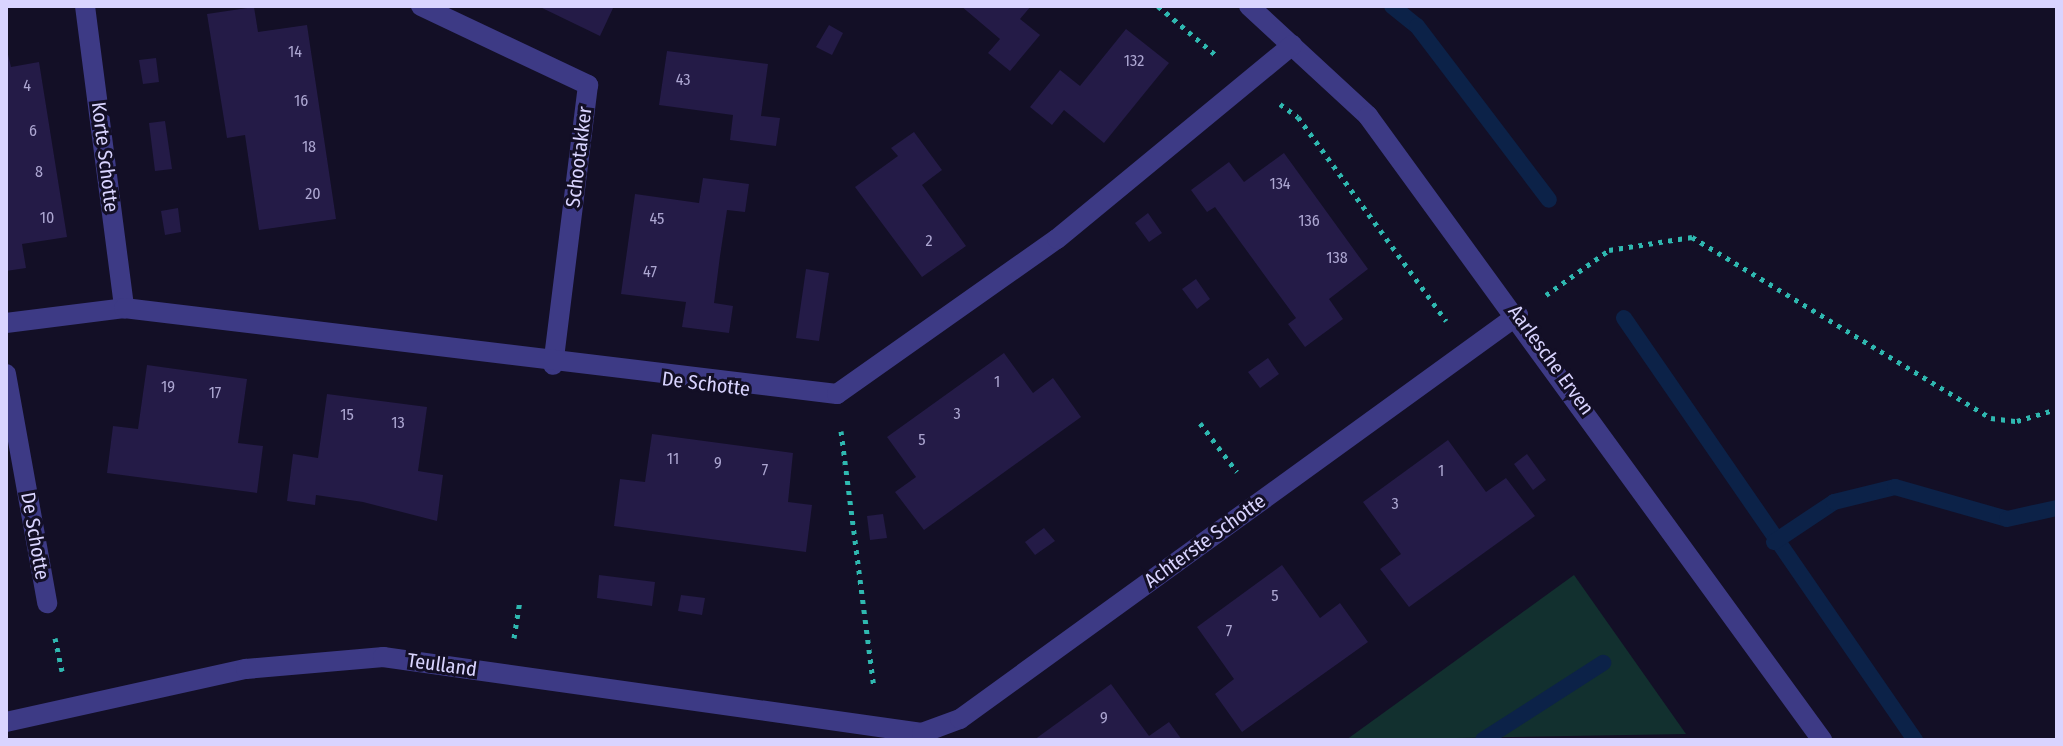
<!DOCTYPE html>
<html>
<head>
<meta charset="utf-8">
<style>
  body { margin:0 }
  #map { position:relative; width:2063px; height:746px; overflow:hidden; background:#130f26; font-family:"Fira Sans Condensed",sans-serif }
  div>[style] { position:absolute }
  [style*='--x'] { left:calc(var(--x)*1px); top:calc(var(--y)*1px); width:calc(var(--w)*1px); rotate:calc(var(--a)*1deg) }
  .green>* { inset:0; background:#12302f }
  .stream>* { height:16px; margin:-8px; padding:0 8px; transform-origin:8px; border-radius:8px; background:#0c2248 }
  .building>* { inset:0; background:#241b47 }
  .path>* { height:5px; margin-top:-2.5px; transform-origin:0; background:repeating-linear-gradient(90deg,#2fb8b0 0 4px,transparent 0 10px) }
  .minor>* { height:20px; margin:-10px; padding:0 10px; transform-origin:10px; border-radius:10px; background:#3d3a85 }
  span { translate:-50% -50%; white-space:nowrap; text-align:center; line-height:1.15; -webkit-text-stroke:6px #130f26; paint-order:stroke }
  .number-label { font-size:16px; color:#aca6d1 }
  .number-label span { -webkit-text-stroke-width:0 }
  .street-label { font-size:20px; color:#d9d4ff }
  .frame { position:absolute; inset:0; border:8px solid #d9d4ff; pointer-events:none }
</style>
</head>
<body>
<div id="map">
  <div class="green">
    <i style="clip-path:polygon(1574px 575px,1686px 734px,1346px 740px)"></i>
  </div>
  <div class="stream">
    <i style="--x:1392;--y:6;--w:32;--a:39"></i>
    <i style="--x:1417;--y:26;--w:218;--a:52.8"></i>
    <i style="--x:1624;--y:318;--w:513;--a:55.41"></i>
    <i style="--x:1774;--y:542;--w:72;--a:-33.7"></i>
    <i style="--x:1834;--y:502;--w:63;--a:-13.8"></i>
    <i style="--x:1895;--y:487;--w:116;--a:15.9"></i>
    <i style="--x:2007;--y:519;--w:51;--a:-12.4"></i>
    <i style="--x:1483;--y:740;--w:143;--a:-32.7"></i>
  </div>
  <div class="building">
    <i style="clip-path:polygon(538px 6px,614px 6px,600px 36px)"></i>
    <i style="clip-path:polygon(961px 6px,1031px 6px,1020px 19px,1040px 35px,1010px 71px,988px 53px,1000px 39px)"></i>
    <i style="clip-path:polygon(254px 7px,258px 32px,307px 25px,336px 219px,259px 230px,245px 135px,227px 138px,207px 14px)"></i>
    <i style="clip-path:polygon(829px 25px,843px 33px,832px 55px,816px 47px)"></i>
    <i style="clip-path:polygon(1126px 29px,1169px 63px,1104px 143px,1064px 110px,1052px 125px,1030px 107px,1060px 70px,1080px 86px)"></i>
    <i style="clip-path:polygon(6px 46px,11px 67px,39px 62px,67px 237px,22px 244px,26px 268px,6px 271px)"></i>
    <i style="clip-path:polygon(667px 51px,768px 64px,761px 116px,780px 118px,776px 146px,730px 140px,733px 115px,659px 105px)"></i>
    <i style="clip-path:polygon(156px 58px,159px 82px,143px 84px,139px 60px)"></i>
    <i style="clip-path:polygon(165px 121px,172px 169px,155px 171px,149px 123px)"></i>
    <i style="clip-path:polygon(914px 132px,942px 170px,922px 185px,966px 246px,922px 277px,855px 187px,898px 156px,891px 148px)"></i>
    <i style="clip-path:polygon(1284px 153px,1368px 269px,1329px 299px,1343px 319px,1305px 347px,1288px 324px,1296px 318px,1268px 280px,1215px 207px,1207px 212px,1191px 190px,1229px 162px,1244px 182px)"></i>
    <i style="clip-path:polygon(703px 178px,749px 184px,745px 212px,727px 210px,720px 256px,714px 303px,733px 306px,729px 333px,682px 327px,686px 302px,621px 294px,635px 194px,699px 203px)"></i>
    <i style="clip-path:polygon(178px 208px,181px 232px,165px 235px,161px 211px)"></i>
    <i style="clip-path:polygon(1148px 213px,1162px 233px,1149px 242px,1135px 223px)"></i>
    <i style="clip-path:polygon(806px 269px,829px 273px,819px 341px,796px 338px)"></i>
    <i style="clip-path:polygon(1196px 279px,1210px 299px,1197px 309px,1182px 289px)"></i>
    <i style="clip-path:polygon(1004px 353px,1033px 393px,1053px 378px,1081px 417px,924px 530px,895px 492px,916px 477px,887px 437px)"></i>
    <i style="clip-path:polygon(1268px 358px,1279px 374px,1260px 388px,1248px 372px)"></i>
    <i style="clip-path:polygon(147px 365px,247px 379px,238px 443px,263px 446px,257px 493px,107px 473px,113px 426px,138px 429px)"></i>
    <i style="clip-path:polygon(327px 394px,427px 407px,418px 471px,443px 475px,437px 521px,363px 502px,316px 495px,315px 505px,287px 501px,293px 454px,318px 458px)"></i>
    <i style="clip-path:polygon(652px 434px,793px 453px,788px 502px,812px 505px,806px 552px,614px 526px,620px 479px,645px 482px)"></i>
    <i style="clip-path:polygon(1448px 440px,1486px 492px,1506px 478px,1535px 516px,1409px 607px,1380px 569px,1401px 554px,1363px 502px)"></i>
    <i style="clip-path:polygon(1527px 454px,1546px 480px,1533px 490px,1514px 464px)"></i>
    <i style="clip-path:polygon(883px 514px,887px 538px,870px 540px,867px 516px)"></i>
    <i style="clip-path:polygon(1044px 528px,1055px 541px,1035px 555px,1025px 542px)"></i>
    <i style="clip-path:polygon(1282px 565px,1320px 618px,1340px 603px,1368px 642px,1242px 732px,1215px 694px,1234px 679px,1197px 627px)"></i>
    <i style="clip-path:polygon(599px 575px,655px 582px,652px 606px,597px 598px)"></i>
    <i style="clip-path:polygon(681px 595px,705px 598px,702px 615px,678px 611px)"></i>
    <i style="clip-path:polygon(1111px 684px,1149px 736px,1169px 722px,1182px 740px,1034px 740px)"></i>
  </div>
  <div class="path">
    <i style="--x:1158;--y:6;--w:79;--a:40.4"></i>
    <i style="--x:1280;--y:104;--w:22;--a:36"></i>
    <i style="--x:1298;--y:117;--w:252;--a:54"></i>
    <i style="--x:1546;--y:295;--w:77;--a:-35.5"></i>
    <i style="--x:1609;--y:250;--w:84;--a:-8.9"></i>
    <i style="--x:1692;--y:237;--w:350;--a:31.2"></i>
    <i style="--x:1991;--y:418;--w:26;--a:7"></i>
    <i style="--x:2017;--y:421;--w:42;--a:-16.7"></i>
    <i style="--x:1200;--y:423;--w:61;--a:52.9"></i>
    <i style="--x:841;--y:431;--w:258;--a:82.7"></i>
    <i style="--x:55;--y:638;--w:34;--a:78"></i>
    <i style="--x:514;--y:638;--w:39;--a:-81"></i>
  </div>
  <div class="minor">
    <i style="--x:85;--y:6;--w:305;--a:82.6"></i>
    <i style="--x:421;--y:6;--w:185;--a:25.3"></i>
    <i style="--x:588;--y:85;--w:282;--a:97.1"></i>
    <i style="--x:1249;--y:6;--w:162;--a:42.7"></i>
    <i style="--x:1368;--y:116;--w:772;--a:53.96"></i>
    <i style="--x:6;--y:323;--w:119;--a:-7.2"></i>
    <i style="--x:124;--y:308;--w:718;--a:6.88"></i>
    <i style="--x:837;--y:394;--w:269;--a:-35.2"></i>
    <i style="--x:1057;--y:239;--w:305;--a:-39.5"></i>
    <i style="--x:6;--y:374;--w:233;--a:79.8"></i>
    <i style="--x:6;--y:722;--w:246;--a:-12.5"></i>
    <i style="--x:246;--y:669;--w:138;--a:-5"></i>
    <i style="--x:383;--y:657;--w:544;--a:8.03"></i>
    <i style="--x:922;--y:733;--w:40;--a:-20.2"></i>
    <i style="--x:960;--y:719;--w:689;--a:-35.91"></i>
  </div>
  <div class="number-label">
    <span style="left:295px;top:52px">14</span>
    <span style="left:1134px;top:61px">132</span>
    <span style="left:683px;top:80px">43</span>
    <span style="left:27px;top:86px">4</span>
    <span style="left:301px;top:101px">16</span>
    <span style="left:33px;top:131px">6</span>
    <span style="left:309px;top:147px">18</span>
    <span style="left:39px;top:172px">8</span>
    <span style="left:1280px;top:184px">134</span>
    <span style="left:313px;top:194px">20</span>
    <span style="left:47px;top:218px">10</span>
    <span style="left:657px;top:219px">45</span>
    <span style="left:1309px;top:221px">136</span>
    <span style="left:929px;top:241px">2</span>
    <span style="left:1337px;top:258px">138</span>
    <span style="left:650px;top:272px">47</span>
    <span style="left:997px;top:382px">1</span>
    <span style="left:168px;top:387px">19</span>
    <span style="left:215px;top:393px">17</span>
    <span style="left:957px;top:414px">3</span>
    <span style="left:347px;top:415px">15</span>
    <span style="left:398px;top:423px">13</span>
    <span style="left:922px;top:440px">5</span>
    <span style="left:673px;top:459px">11</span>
    <span style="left:718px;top:463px">9</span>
    <span style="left:765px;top:470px">7</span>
    <span style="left:1441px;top:471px">1</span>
    <span style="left:1395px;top:504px">3</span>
    <span style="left:1275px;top:596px">5</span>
    <span style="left:1229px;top:631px">7</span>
    <span style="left:1104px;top:718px">9</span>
  </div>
  <div class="street-label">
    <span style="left:105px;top:157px;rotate:83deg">Korte Schotte</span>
    <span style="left:579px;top:157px;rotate:-83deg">Schootakker</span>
    <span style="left:1551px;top:360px;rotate:54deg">Aarlesche Erven</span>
    <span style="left:706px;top:384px;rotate:7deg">De Schotte</span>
    <span style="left:35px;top:536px;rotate:80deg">De Schotte</span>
    <span style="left:1205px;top:541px;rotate:-36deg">Achterste Schotte</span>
    <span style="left:442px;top:665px;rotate:8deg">Teulland</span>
  </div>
  <div class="frame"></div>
</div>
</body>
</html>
